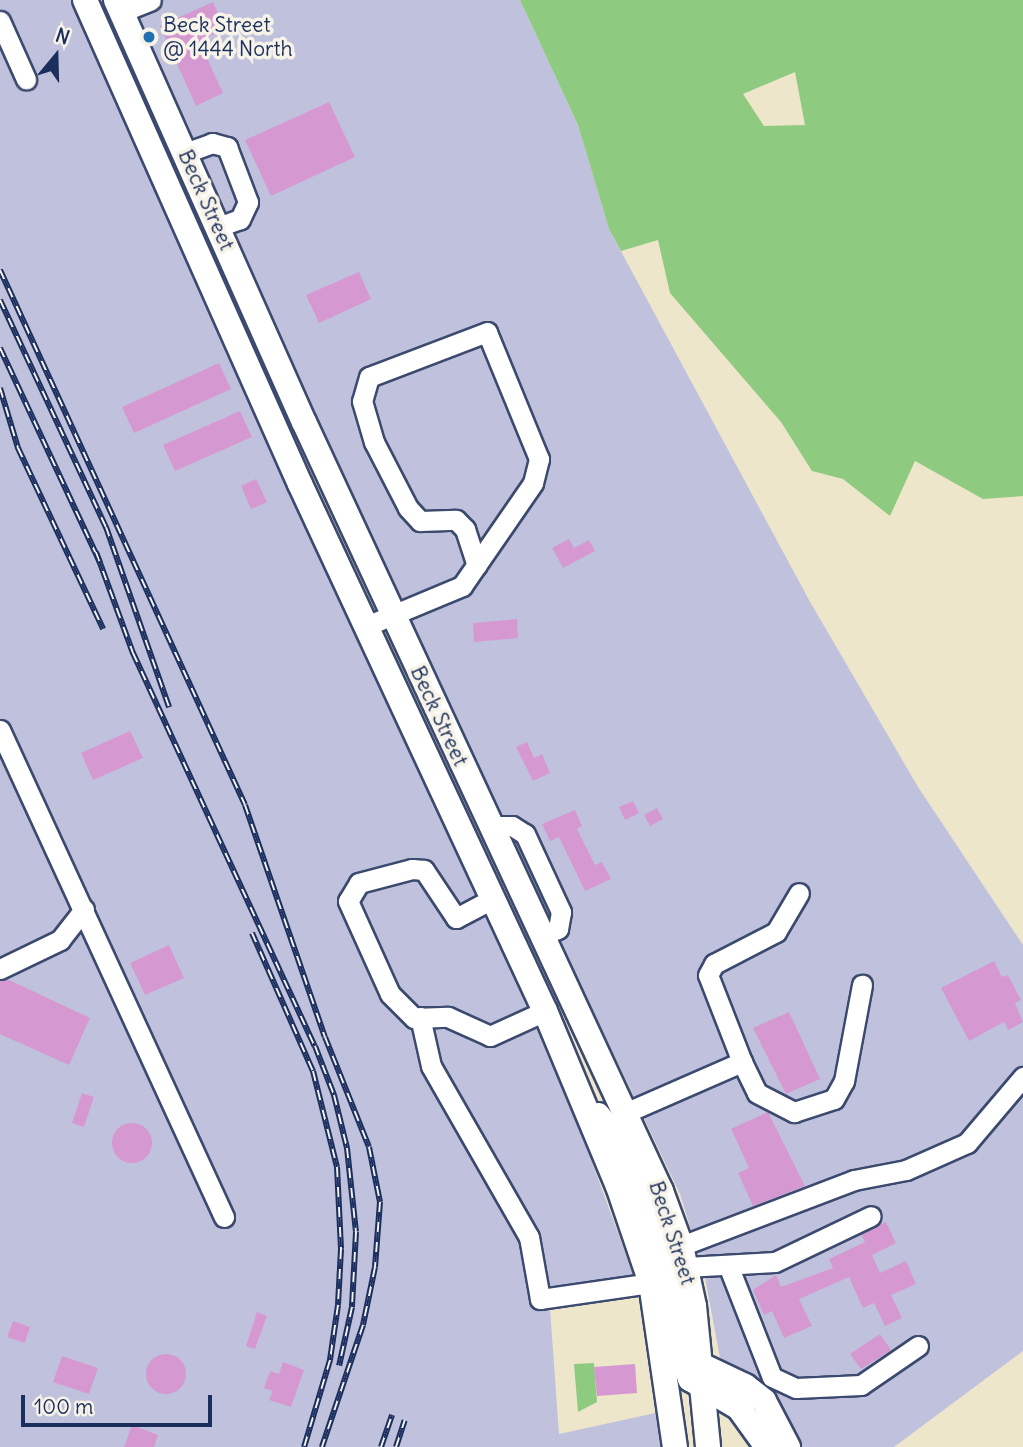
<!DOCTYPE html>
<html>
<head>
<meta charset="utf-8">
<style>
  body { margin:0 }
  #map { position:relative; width:1023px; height:1447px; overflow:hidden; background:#eee6cb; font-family:Delius,sans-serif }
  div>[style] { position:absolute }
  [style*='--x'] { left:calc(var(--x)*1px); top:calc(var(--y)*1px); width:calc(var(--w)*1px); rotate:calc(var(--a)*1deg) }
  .industrial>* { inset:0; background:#c0c2dd }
  .green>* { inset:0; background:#8eca7f }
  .building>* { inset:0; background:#d698d1 }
  .round { border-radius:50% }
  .roads { filter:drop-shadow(2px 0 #3b4a6e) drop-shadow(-2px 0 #3b4a6e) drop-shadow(0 2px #3b4a6e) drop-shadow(0 -2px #3b4a6e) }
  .minor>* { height:19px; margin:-9.5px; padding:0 9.5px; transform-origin:9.5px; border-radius:9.5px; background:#fff }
  .major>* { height:24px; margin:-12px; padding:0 12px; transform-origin:12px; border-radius:12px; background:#fff }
  .rail>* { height:6px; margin-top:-3px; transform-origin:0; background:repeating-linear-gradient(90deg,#f7f3e8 0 10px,#1b2f5e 0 20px); box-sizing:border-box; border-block:2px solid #1b2f5e }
  .dots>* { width:19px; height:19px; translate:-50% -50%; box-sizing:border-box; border:4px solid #f7f3e8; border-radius:50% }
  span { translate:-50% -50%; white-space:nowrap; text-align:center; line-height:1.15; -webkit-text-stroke:7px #f7f3e8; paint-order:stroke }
  .poi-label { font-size:21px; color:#1b2f5e }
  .left { translate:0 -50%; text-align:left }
  .street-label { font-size:21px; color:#1b2f5e }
  .north { position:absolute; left:21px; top:21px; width:70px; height:70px; -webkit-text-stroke:5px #f7f3e8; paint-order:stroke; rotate:19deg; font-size:19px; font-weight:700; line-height:28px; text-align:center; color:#1b2f5e }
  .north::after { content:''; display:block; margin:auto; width:24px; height:32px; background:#1b2f5e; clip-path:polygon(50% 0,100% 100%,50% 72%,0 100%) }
  .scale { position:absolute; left:21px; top:1395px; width:191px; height:32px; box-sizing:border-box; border:4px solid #1b2f5e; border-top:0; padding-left:9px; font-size:21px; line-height:24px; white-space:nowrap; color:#1b2f5e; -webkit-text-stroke:5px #f7f3e8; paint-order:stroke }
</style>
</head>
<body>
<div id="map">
  <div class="industrial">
    <i style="clip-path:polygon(0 0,71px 0,570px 1102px,636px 1282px,549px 1294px,559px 1434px,660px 1412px,664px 1447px,0 1447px)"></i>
    <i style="clip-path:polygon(132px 0,520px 0,578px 125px,609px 229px,809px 600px,918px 787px,1023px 945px,1023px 1351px,894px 1447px,802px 1447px,781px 1404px,756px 1380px,720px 1358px,704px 1272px,680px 1194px,348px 495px)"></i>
  </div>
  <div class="green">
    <i style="clip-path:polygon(evenodd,520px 0,1023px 0,1023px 496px,983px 499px,915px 461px,890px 516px,843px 479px,812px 471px,781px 422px,670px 293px,658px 240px,621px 251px,609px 229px,578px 125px,520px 0,795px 72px,805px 125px,764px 126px,743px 94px,795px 72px)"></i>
    <i style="clip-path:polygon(594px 1363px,597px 1402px,578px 1412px,574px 1364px)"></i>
  </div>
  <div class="building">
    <i style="clip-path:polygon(213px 2px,225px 29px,199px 41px,223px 93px,196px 106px,160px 26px)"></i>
    <i style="clip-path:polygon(329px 102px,355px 157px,271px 196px,245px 140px)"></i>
    <i style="clip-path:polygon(359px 272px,371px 299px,319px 323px,306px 295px)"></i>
    <i style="clip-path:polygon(219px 363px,231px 389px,134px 433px,122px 407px)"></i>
    <i style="clip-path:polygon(240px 411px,252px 437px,175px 471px,163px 445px)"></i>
    <i style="clip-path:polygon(256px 479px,267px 502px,251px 509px,241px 486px)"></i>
    <i style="clip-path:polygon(569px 539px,574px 548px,589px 540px,595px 551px,563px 568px,552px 548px)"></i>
    <i style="clip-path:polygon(517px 619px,518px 638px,474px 642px,473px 623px)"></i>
    <i style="clip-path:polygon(130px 731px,143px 758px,93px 780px,81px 753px)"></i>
    <i style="clip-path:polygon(527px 742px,534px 758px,542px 754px,550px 773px,533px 781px,516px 747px)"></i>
    <i style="clip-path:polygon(633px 801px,639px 813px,625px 820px,619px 807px)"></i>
    <i style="clip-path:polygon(657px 808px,663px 819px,650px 826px,644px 815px)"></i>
    <i style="clip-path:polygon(575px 810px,582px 826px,577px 829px,595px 865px,602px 862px,611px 879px,585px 891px,559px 837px,550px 841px,542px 824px)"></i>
    <i style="clip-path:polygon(169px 945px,184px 978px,145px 995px,130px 963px)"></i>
    <i style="clip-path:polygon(994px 961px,1002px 977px,1008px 975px,1021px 1000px,1015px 1003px,1023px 1022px,1008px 1030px,1004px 1022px,969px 1041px,941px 988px)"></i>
    <i style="clip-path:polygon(7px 979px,90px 1018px,69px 1065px,0 1034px,0 981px)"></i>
    <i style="clip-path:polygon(789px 1012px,820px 1079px,786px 1094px,753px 1028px)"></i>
    <i style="clip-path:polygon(82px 1093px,94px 1097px,84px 1127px,72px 1123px)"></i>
    <i style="clip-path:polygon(768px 1112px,805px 1186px,753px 1206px,738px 1173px,749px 1168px,731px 1129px)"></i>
    <i class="round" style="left:112px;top:1123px;width:40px;height:40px"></i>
    <i style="clip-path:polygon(886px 1222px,896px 1243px,872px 1255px,880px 1273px,906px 1261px,916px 1284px,891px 1295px,902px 1318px,885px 1326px,874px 1303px,863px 1308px,849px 1277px,799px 1299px,812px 1326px,784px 1338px,772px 1311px,764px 1315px,753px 1290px,776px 1275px,781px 1287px,833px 1268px,829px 1259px,865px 1242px,861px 1234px)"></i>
    <i style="clip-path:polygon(257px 1312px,267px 1316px,255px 1349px,246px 1346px)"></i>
    <i style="clip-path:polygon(13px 1321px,30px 1327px,25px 1343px,7px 1337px)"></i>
    <i style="clip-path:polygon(880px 1334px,891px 1350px,861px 1369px,850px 1354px)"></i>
    <i class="round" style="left:146px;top:1354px;width:40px;height:40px"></i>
    <i style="clip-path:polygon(62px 1356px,98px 1368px,89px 1394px,53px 1382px)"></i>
    <i style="clip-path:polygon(283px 1362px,304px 1370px,291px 1407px,269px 1400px,273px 1391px,264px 1388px,270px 1371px,279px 1374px)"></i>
    <i style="clip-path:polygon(635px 1364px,637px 1393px,597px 1396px,594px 1367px)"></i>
    <i style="clip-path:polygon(132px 1425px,158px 1435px,154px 1447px,124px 1447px)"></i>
  </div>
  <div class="roads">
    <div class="minor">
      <i style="--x:122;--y:12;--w:31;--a:-22"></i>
      <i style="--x:0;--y:21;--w:64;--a:65.9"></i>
      <i style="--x:185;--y:153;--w:29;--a:-20"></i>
      <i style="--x:212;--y:143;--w:16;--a:15"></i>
      <i style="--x:227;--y:147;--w:59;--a:69.1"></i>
      <i style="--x:248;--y:202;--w:19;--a:115"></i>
      <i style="--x:240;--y:219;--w:23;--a:160"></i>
      <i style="--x:366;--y:626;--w:104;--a:-22.6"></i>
      <i style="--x:462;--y:586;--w:125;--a:-55.4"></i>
      <i style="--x:533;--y:483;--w:25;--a:-76"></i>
      <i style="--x:539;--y:459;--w:137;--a:-112.3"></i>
      <i style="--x:487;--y:332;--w:126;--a:159.1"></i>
      <i style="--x:369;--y:377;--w:25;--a:106"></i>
      <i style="--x:362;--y:401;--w:43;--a:73.7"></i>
      <i style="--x:374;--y:442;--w:74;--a:62.7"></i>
      <i style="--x:408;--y:508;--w:18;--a:47"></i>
      <i style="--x:420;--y:521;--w:36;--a:-2"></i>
      <i style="--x:456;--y:520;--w:13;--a:45"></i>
      <i style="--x:465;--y:529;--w:38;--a:72"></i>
      <i style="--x:0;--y:730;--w:536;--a:65.3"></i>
      <i style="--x:490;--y:826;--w:22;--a:0"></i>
      <i style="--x:512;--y:826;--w:15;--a:32"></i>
      <i style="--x:525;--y:834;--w:86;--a:65.2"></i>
      <i style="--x:561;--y:912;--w:17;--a:100"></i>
      <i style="--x:558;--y:929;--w:17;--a:159"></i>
      <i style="--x:494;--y:898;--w:43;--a:152.2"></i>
      <i style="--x:456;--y:918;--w:58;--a:-123.7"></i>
      <i style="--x:424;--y:870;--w:12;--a:-175"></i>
      <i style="--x:412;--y:869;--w:55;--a:165.2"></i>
      <i style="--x:359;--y:883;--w:21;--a:121"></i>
      <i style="--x:348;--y:901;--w:102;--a:65.7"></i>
      <i style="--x:390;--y:994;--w:34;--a:45"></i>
      <i style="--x:414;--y:1018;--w:34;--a:-2"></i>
      <i style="--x:448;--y:1017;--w:46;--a:24.3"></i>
      <i style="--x:490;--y:1036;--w:60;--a:-24.4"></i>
      <i style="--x:0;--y:969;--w:67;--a:-25.8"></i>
      <i style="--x:60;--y:940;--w:39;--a:-52"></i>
      <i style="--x:420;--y:1017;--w:50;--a:77.3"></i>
      <i style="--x:431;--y:1066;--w:197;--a:60.2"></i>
      <i style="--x:529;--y:1237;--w:63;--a:79.9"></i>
      <i style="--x:540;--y:1299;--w:112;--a:-8.2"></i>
      <i style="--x:742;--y:1062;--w:34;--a:64"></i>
      <i style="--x:757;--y:1093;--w:42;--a:27.2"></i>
      <i style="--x:794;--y:1112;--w:42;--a:-18"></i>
      <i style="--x:834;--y:1099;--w:21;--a:-61"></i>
      <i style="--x:844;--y:1081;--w:98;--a:-79.4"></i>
      <i style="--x:625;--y:1113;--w:128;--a:-23.6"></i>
      <i style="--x:742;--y:1062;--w:93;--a:-111.3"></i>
      <i style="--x:708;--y:975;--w:13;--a:-61"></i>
      <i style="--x:714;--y:964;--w:70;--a:-27.3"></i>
      <i style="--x:776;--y:932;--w:45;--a:-59.5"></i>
      <i style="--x:681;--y:1246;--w:185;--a:-20.9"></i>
      <i style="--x:854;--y:1180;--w:53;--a:-10.9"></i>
      <i style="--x:906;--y:1170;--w:67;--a:-23.9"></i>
      <i style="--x:967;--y:1143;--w:87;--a:-49.7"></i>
      <i style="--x:728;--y:1265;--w:120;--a:68.6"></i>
      <i style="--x:772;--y:1377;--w:26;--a:25"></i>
      <i style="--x:796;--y:1388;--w:65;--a:-2.6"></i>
      <i style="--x:861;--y:1385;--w:69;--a:-34.4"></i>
      <i style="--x:686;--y:1267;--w:89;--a:-3.2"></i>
      <i style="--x:775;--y:1262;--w:106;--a:-25.6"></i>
    </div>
    <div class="major">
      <i style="--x:85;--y:0;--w:530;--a:66.05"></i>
      <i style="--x:300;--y:484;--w:581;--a:65.07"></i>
      <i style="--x:545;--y:1011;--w:190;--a:67.4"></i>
      <i style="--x:618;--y:1186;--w:102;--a:71.2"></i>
      <i style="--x:651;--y:1283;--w:166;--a:81.7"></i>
      <i style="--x:116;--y:0;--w:462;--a:66"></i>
      <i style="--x:304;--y:422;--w:848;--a:65.1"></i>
      <i style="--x:661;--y:1191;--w:59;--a:70"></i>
      <i style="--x:681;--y:1246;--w:61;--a:77.8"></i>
      <i style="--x:694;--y:1306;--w:142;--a:84.3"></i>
      <i style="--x:598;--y:1115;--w:33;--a:51"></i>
      <i style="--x:619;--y:1141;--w:72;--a:66.3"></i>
      <i style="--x:648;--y:1207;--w:78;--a:73.7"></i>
      <i style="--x:670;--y:1282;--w:74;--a:81.4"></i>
      <i style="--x:681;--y:1355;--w:26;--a:69"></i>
      <i style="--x:690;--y:1379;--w:57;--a:30.6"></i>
      <i style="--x:739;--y:1408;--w:48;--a:54.3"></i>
      <i style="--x:701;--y:1365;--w:49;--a:25.5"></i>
      <i style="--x:745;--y:1386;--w:24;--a:38"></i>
      <i style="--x:764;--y:1401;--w:52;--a:62.4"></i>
    </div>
  </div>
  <div class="rail">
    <i style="--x:0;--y:270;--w:588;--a:65.39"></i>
    <i style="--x:245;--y:805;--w:245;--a:71"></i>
    <i style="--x:325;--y:1037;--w:118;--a:68.2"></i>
    <i style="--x:369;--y:1147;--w:56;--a:78.7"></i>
    <i style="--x:380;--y:1202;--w:65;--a:94.4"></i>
    <i style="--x:375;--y:1267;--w:59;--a:101.7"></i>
    <i style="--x:363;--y:1325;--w:129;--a:108.6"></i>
    <i style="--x:0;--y:300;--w:251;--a:65"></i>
    <i style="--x:106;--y:527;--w:191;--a:70.7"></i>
    <i style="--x:0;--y:348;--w:236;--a:65"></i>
    <i style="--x:0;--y:388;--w:63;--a:73.3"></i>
    <i style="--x:18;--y:448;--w:200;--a:64.8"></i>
    <i style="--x:96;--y:552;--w:108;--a:69.9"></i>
    <i style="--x:133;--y:653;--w:433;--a:65.2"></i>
    <i style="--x:315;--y:1046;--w:53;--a:68.8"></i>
    <i style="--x:334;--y:1095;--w:55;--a:76.2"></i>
    <i style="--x:347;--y:1148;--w:84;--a:83.9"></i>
    <i style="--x:356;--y:1232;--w:75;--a:93.1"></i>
    <i style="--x:352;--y:1307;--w:60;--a:102.4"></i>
    <i style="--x:252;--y:933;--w:151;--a:66.2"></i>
    <i style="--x:313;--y:1071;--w:99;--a:76"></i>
    <i style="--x:337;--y:1167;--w:82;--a:87.2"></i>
    <i style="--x:341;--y:1249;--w:56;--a:93.1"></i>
    <i style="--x:338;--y:1305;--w:56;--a:98.3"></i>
    <i style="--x:330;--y:1360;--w:91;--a:106.6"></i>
    <i style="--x:381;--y:1447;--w:34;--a:-71"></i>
    <i style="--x:396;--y:1447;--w:28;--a:-72"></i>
  </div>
  <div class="dots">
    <i style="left:149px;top:37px;background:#1f6fb2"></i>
  </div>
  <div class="poi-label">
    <span class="left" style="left:163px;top:37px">Beck Street<br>@ 1444 North</span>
  </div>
  <div class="street-label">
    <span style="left:206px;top:200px;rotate:66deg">Beck Street</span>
    <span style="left:439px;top:716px;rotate:65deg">Beck Street</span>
    <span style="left:672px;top:1233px;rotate:72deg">Beck Street</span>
  </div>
  <div class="north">N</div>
  <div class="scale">100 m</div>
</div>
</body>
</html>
